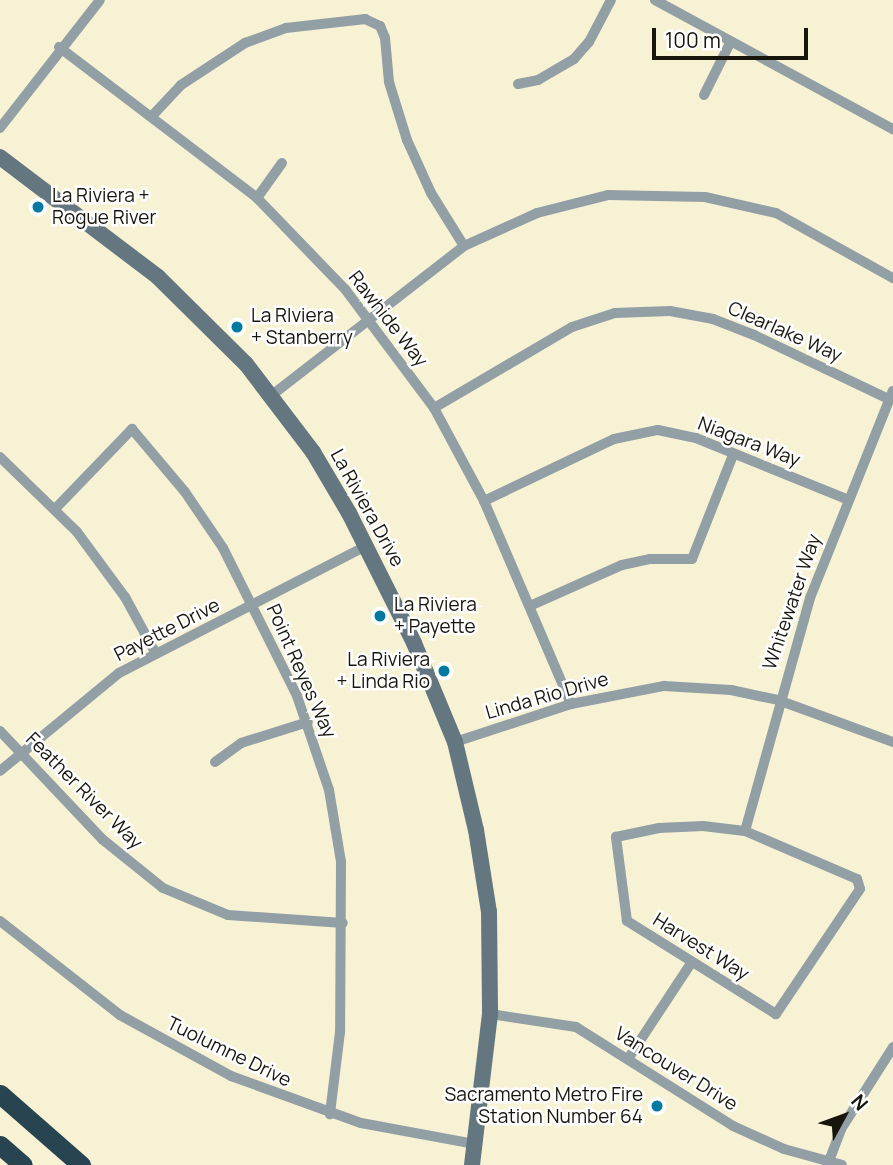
<!DOCTYPE html>
<html>
<head>
<meta charset="utf-8">
<style>
  body { margin:0 }
  #map { position:relative; width:893px; height:1165px; overflow:hidden; background:#f7f2d4; font-family:Manrope,sans-serif }
  div>[style] { position:absolute }
  [style*='--x'] { left:calc(var(--x)*1px); top:calc(var(--y)*1px); width:calc(var(--w)*1px); rotate:calc(var(--a)*1deg) }
  .street>* { height:10px; margin:-5px; padding:0 5px; transform-origin:5px; border-radius:5px; background:#929fa5 }
  .secondary>* { height:16px; margin:-8px; padding:0 8px; transform-origin:8px; border-radius:8px; background:#647781 }
  .highway>* { height:19px; margin:-9.5px; padding:0 9.5px; transform-origin:9.5px; border-radius:9.5px; background:#294451 }
  .dots>* { width:19px; height:19px; translate:-50% -50%; box-sizing:border-box; border:4px solid #fefefe; border-radius:50% }
  span { translate:-50% -50%; white-space:nowrap; text-align:center; line-height:1.15; -webkit-text-stroke:5px #fefefe; paint-order:stroke }
  .poi-label { font-size:19px; color:#18160c }
  .left { translate:0 -50%; text-align:left }
  .right { translate:-100% -50%; text-align:right }
  .street-label { font-size:19px; color:#18160c }
  .north { position:absolute; left:809px; top:1081px; width:70px; height:70px; -webkit-text-stroke:5px #fefefe; paint-order:stroke; rotate:49deg; font-size:19px; font-weight:700; line-height:28px; text-align:center; color:#18160c }
  .north::after { content:''; display:block; margin:auto; width:24px; height:32px; background:#18160c; clip-path:polygon(50% 0,100% 100%,50% 72%,0 100%) }
  .scale { position:absolute; left:652px; top:28px; width:156px; height:32px; box-sizing:border-box; border:4px solid #18160c; border-top:0; padding-left:9px; font-size:21px; line-height:24px; white-space:nowrap; color:#18160c; -webkit-text-stroke:5px #fefefe; paint-order:stroke }
</style>
</head>
<body>
<div id="map">
  <div class="street">
    <i style="--x:655;--y:0;--w:271;--a:28.5"></i>
    <i style="--x:59;--y:47;--w:249;--a:37.3"></i>
    <i style="--x:257;--y:198;--w:127;--a:46"></i>
    <i style="--x:345;--y:289;--w:149;--a:53.2"></i>
    <i style="--x:434;--y:408;--w:106;--a:61.7"></i>
    <i style="--x:484;--y:501;--w:221;--a:66.8"></i>
    <i style="--x:518;--y:84;--w:20;--a:-11"></i>
    <i style="--x:538;--y:80;--w:42;--a:-30.3"></i>
    <i style="--x:574;--y:59;--w:23;--a:-49"></i>
    <i style="--x:589;--y:42;--w:47;--a:-62.4"></i>
    <i style="--x:704;--y:95;--w:60;--a:-63.4"></i>
    <i style="--x:152;--y:116;--w:42;--a:-46.9"></i>
    <i style="--x:181;--y:85;--w:77;--a:-33.3"></i>
    <i style="--x:245;--y:43;--w:44;--a:-20.1"></i>
    <i style="--x:286;--y:28;--w:80;--a:-6.5"></i>
    <i style="--x:365;--y:19;--w:17;--a:25"></i>
    <i style="--x:380;--y:26;--w:13;--a:67"></i>
    <i style="--x:385;--y:38;--w:44;--a:84.8"></i>
    <i style="--x:389;--y:82;--w:61;--a:72.8"></i>
    <i style="--x:407;--y:140;--w:58;--a:65.6"></i>
    <i style="--x:431;--y:193;--w:62;--a:58.1"></i>
    <i style="--x:0;--y:128;--w:162;--a:-52"></i>
    <i style="--x:257;--y:198;--w:43;--a:-54.5"></i>
    <i style="--x:272;--y:395;--w:243;--a:-37.8"></i>
    <i style="--x:464;--y:246;--w:80;--a:-24.3"></i>
    <i style="--x:537;--y:213;--w:73;--a:-14.2"></i>
    <i style="--x:608;--y:195;--w:97;--a:1.2"></i>
    <i style="--x:705;--y:197;--w:73;--a:12.7"></i>
    <i style="--x:776;--y:213;--w:134;--a:29.1"></i>
    <i style="--x:434;--y:408;--w:160;--a:-30.4"></i>
    <i style="--x:572;--y:327;--w:45;--a:-18"></i>
    <i style="--x:615;--y:313;--w:55;--a:-2.1"></i>
    <i style="--x:670;--y:311;--w:44;--a:10.5"></i>
    <i style="--x:713;--y:319;--w:44;--a:21.3"></i>
    <i style="--x:754;--y:335;--w:149;--a:25.4"></i>
    <i style="--x:0;--y:457;--w:107;--a:44.2"></i>
    <i style="--x:77;--y:532;--w:81;--a:53.6"></i>
    <i style="--x:125;--y:597;--w:63;--a:61.4"></i>
    <i style="--x:484;--y:501;--w:144;--a:-25.5"></i>
    <i style="--x:614;--y:439;--w:45;--a:-11.6"></i>
    <i style="--x:658;--y:430;--w:39;--a:12"></i>
    <i style="--x:696;--y:438;--w:162;--a:22.1"></i>
    <i style="--x:56;--y:508;--w:110;--a:-46.1"></i>
    <i style="--x:132;--y:429;--w:82;--a:49.9"></i>
    <i style="--x:185;--y:492;--w:68;--a:55.8"></i>
    <i style="--x:223;--y:548;--w:165;--a:63.4"></i>
    <i style="--x:297;--y:696;--w:99;--a:71.2"></i>
    <i style="--x:329;--y:790;--w:73;--a:80.5"></i>
    <i style="--x:341;--y:862;--w:170;--a:90.3"></i>
    <i style="--x:340;--y:1032;--w:83;--a:97"></i>
    <i style="--x:532;--y:605;--w:98;--a:-24"></i>
    <i style="--x:622;--y:565;--w:29;--a:-12"></i>
    <i style="--x:650;--y:559;--w:42;--a:0"></i>
    <i style="--x:692;--y:559;--w:112;--a:-68.5"></i>
    <i style="--x:0;--y:731;--w:149;--a:46.6"></i>
    <i style="--x:102;--y:839;--w:78;--a:38.8"></i>
    <i style="--x:163;--y:888;--w:70;--a:22.6"></i>
    <i style="--x:228;--y:915;--w:115;--a:4"></i>
    <i style="--x:455;--y:742;--w:122;--a:-18.1"></i>
    <i style="--x:571;--y:704;--w:95;--a:-11"></i>
    <i style="--x:664;--y:686;--w:67;--a:3.4"></i>
    <i style="--x:731;--y:690;--w:48;--a:12"></i>
    <i style="--x:778;--y:700;--w:122;--a:20.1"></i>
    <i style="--x:215;--y:762;--w:32;--a:-36"></i>
    <i style="--x:241;--y:743;--w:70;--a:-17.4"></i>
    <i style="--x:0;--y:771;--w:154;--a:-39.5"></i>
    <i style="--x:119;--y:673;--w:278;--a:-27.2"></i>
    <i style="--x:703;--y:826;--w:42;--a:6.8"></i>
    <i style="--x:745;--y:831;--w:122;--a:23.2"></i>
    <i style="--x:857;--y:879;--w:10;--a:73"></i>
    <i style="--x:860;--y:889;--w:151;--a:123.9"></i>
    <i style="--x:776;--y:1014;--w:176;--a:-148"></i>
    <i style="--x:627;--y:921;--w:85;--a:-97.5"></i>
    <i style="--x:616;--y:837;--w:44;--a:-11.8"></i>
    <i style="--x:659;--y:828;--w:44;--a:-2.6"></i>
    <i style="--x:745;--y:831;--w:242;--a:-74.4"></i>
    <i style="--x:810;--y:598;--w:223;--a:-68.2"></i>
    <i style="--x:0;--y:921;--w:152;--a:38.1"></i>
    <i style="--x:120;--y:1015;--w:127;--a:28.8"></i>
    <i style="--x:231;--y:1076;--w:138;--a:19.9"></i>
    <i style="--x:361;--y:1123;--w:115;--a:10.5"></i>
    <i style="--x:490;--y:1014;--w:87;--a:8.6"></i>
    <i style="--x:576;--y:1027;--w:186;--a:32.2"></i>
    <i style="--x:733;--y:1126;--w:56;--a:24.3"></i>
    <i style="--x:784;--y:1149;--w:60;--a:15.4"></i>
    <i style="--x:628;--y:1059;--w:115;--a:-56.7"></i>
    <i style="--x:829;--y:1161;--w:34;--a:-69"></i>
    <i style="--x:841;--y:1129;--w:97;--a:-57.6"></i>
  </div>
  <div class="secondary">
    <i style="--x:0;--y:157;--w:198;--a:37.2"></i>
    <i style="--x:158;--y:277;--w:124;--a:44.7"></i>
    <i style="--x:246;--y:364;--w:111;--a:52.7"></i>
    <i style="--x:313;--y:452;--w:71;--a:59.5"></i>
    <i style="--x:349;--y:513;--w:145;--a:63.4"></i>
    <i style="--x:414;--y:643;--w:107;--a:67.5"></i>
    <i style="--x:455;--y:742;--w:90;--a:76.6"></i>
    <i style="--x:476;--y:830;--w:83;--a:81"></i>
    <i style="--x:489;--y:912;--w:102;--a:89.4"></i>
    <i style="--x:490;--y:1014;--w:152;--a:96.8"></i>
  </div>
  <div class="highway">
    <i style="--x:0;--y:1094;--w:108;--a:41.2"></i>
    <i style="--x:0;--y:1145;--w:30;--a:41"></i>
  </div>
  <div class="dots">
    <i style="left:38px;top:207px;background:#0279a1"></i>
    <i style="left:237px;top:327px;background:#0279a1"></i>
    <i style="left:380px;top:616px;background:#0279a1"></i>
    <i style="left:444px;top:671px;background:#0279a1"></i>
    <i style="left:657px;top:1106px;background:#0279a1"></i>
  </div>
  <div class="poi-label">
    <span class="left" style="left:52px;top:207px">La Riviera +<br>Rogue River</span>
    <span class="left" style="left:251px;top:327px">La RIviera<br>+ Stanberry</span>
    <span class="left" style="left:394px;top:616px">La Riviera<br>+ Payette</span>
    <span class="right" style="left:430px;top:671px">La Riviera<br>+ Linda Rio</span>
    <span class="right" style="left:643px;top:1106px">Sacramento Metro Fire<br>Station Number 64</span>
  </div>
  <div class="street-label">
    <span style="left:388px;top:319px;rotate:52deg">Rawhide Way</span>
    <span style="left:785px;top:332px;rotate:24deg">Clearlake Way</span>
    <span style="left:749px;top:442px;rotate:21deg">Niagara Way</span>
    <span style="left:367px;top:508px;rotate:61deg">La Riviera Drive</span>
    <span style="left:792px;top:602px;rotate:-71deg">Whitewater Way</span>
    <span style="left:167px;top:630px;rotate:-27deg">Payette Drive</span>
    <span style="left:301px;top:671px;rotate:66deg">Point Reyes Way</span>
    <span style="left:547px;top:696px;rotate:-16deg">Linda Rio Drive</span>
    <span style="left:84px;top:791px;rotate:45deg">Feather River Way</span>
    <span style="left:701px;top:947px;rotate:32deg">Harvest Way</span>
    <span style="left:229px;top:1052px;rotate:26deg">Tuolumne Drive</span>
    <span style="left:676px;top:1069px;rotate:32deg">Vancouver Drive</span>
  </div>
  <div class="north">N</div>
  <div class="scale">100 m</div>
</div>
</body>
</html>
